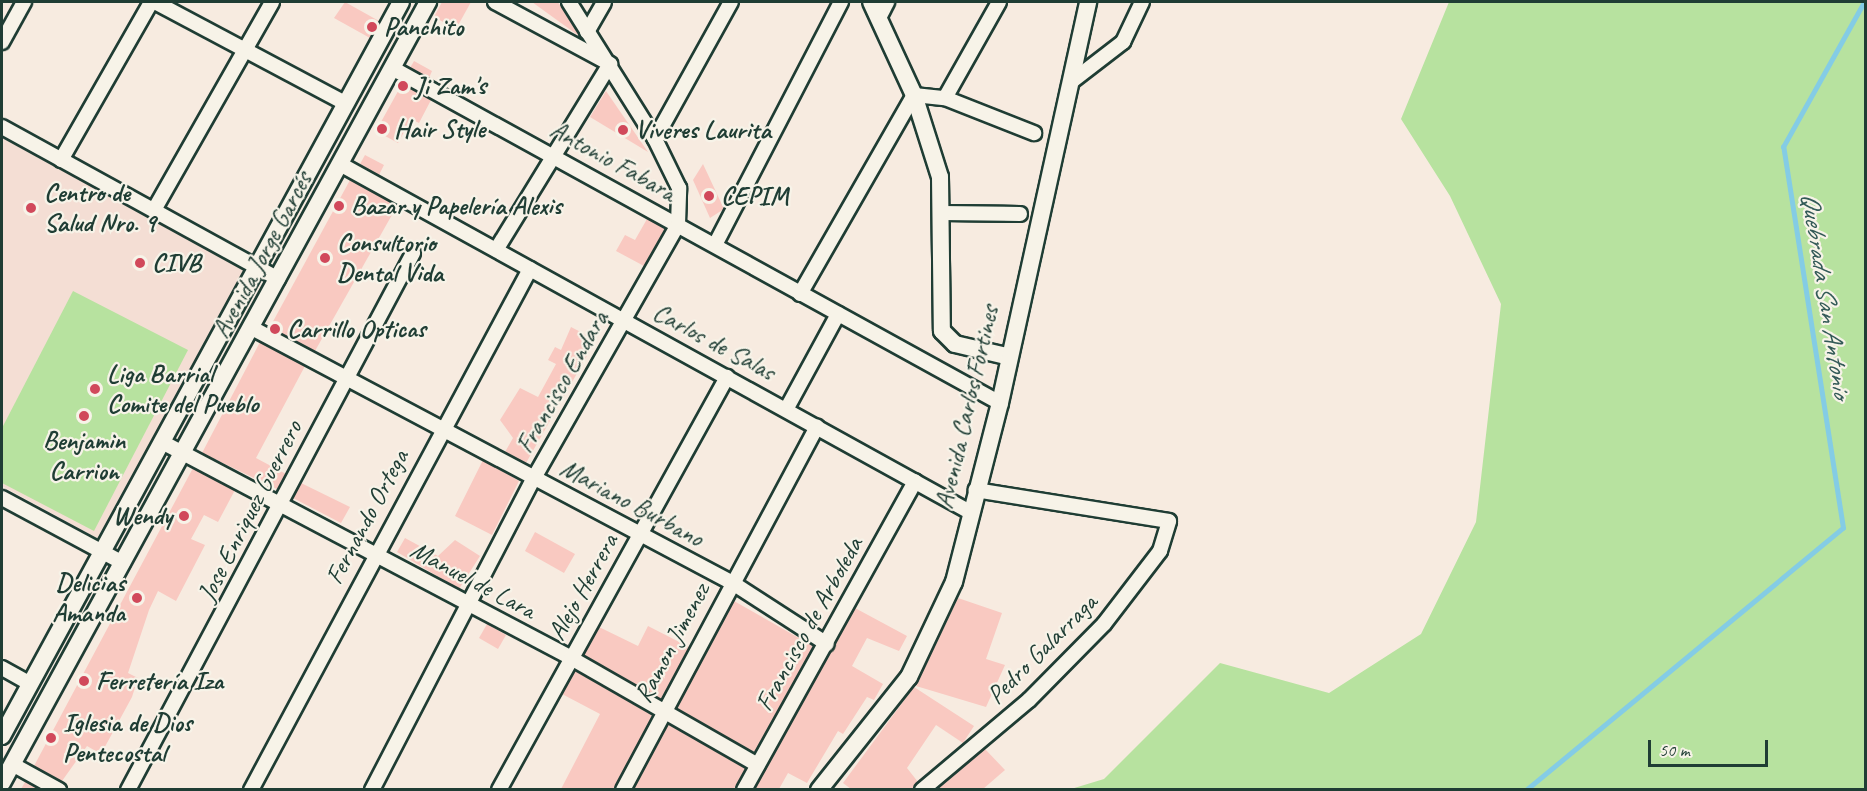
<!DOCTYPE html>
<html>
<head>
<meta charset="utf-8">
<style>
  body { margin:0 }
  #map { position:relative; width:1867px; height:791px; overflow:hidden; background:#f7ebe0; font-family:Caveat,sans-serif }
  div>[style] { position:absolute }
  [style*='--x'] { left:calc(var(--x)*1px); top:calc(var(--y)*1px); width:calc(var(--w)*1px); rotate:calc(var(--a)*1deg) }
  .built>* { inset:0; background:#f4ded4 }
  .green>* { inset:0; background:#b7e29f }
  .stream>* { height:4.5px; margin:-2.25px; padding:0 2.25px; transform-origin:2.25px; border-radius:2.25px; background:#84cce5 }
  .building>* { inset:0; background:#f9c9c1 }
  .roads { filter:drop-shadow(2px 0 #1f3d34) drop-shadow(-2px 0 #1f3d34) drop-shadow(0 2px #1f3d34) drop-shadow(0 -2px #1f3d34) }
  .minor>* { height:14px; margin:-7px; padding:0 7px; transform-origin:7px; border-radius:7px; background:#f7f3e8 }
  .tertiary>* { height:16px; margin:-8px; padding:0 8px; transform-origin:8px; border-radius:8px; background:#f7f3e8 }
  .dots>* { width:16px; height:16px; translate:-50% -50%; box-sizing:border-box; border:3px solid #f7f3e8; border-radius:50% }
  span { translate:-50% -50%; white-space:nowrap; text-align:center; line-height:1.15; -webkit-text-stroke:4.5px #f7f3e8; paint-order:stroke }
  .poi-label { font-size:26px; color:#1f3d34; font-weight:700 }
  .left { translate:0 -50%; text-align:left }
  .right { translate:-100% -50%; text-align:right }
  .street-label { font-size:26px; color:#1f3d34 }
  .water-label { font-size:27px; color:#335a57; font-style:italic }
  .frame { position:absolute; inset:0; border:3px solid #1f3d34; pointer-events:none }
  .scale { position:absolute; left:1648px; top:740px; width:120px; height:27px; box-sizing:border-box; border:3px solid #1f3d34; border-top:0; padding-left:8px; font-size:18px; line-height:21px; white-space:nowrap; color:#1f3d34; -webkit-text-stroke:4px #f7f3e8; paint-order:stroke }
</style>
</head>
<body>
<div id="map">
  <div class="built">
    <i style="clip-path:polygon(2px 138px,246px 270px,99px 539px,2px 486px)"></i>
  </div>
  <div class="green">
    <i style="clip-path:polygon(1449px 2px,1865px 2px,1865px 789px,1071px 789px,1104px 779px,1220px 663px,1329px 693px,1421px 634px,1476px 522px,1501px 304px,1450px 196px,1401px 119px)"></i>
    <i style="clip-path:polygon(73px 291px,188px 350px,94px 531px,2px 483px,2px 428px)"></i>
  </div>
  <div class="stream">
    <i style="--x:1526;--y:790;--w:411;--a:-39.6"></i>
    <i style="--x:1843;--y:528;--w:386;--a:-98.9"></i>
    <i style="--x:1783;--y:147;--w:166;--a:-60.8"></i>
  </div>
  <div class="building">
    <i style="clip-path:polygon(345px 2px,379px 21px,370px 38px,334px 18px)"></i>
    <i style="clip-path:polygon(442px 2px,471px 2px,456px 29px,434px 17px)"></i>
    <i style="clip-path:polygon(532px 2px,558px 2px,579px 36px)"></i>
    <i style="clip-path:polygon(414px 61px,432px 71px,429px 78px,410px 68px)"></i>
    <i style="clip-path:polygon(402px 84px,431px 100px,419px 123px,411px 119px,398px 143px,376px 131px)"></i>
    <i style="clip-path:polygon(606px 91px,648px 152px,590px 117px)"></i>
    <i style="clip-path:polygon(365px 155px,384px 165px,379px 175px,360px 164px)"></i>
    <i style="clip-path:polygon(703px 164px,724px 209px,710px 218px,693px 180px)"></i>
    <i style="clip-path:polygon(350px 180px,397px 206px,315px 351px,270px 327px)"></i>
    <i style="clip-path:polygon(647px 219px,665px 229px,644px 266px,616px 251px,625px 235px,635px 240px)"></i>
    <i style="clip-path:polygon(571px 327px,596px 340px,526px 463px,505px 452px,513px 438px,500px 420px,520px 388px,538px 397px,556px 364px,548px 360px,555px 347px,561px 350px)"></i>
    <i style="clip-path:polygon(260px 342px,305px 366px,256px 458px,286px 474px,277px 489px,202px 453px)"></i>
    <i style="clip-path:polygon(483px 460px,519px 481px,492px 535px,455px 516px)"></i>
    <i style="clip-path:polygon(193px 468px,235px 490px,218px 522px,204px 515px,191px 539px,205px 545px,176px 601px,158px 591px,149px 610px,128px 673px,138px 678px,132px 697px,101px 754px,87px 746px,62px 781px,34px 766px)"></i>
    <i style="clip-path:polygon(301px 483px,350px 507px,341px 523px,293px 498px)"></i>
    <i style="clip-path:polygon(535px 532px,575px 554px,564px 573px,525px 551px)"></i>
    <i style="clip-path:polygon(405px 538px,438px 556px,455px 540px,480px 556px,459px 589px,397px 552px)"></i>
    <i style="clip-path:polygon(958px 598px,1002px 613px,986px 659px,1005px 665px,986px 707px,916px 686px)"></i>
    <i style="clip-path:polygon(734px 601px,813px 646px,754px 753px,677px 708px)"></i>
    <i style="clip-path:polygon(855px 608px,907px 636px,899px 651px,867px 638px,852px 666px,883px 684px,874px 700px,867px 697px,843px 734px,838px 731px,807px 783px,788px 773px,779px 789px,755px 789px)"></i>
    <i style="clip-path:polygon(487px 624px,506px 635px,498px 649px,479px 638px)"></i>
    <i style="clip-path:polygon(648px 626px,689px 647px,661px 699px,584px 655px,599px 627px,638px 646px)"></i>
    <i style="clip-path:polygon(575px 671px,653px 715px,614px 789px,561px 789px,600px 714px,562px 694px)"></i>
    <i style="clip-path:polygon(914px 687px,974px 726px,963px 743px,936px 725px,907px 768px,918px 782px,913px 789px,851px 789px,843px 783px)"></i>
    <i style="clip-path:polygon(668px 724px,746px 768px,734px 789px,633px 789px)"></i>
    <i style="clip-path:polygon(985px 749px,1005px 770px,983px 789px,938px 789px)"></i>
    <i style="clip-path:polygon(25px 782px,40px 789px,21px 789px)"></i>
  </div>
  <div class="roads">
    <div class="minor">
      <i style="--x:155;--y:2;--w:215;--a:28"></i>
      <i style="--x:495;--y:2;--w:131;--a:28.3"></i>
      <i style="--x:610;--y:64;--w:218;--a:121.5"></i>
      <i style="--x:880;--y:16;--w:16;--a:-63"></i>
      <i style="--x:587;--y:32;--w:34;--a:-60"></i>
      <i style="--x:2;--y:42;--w:46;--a:-61.2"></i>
      <i style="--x:392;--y:68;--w:694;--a:28.85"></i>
      <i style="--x:1071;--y:82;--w:66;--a:-37.6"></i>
      <i style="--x:1123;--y:42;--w:44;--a:-64.6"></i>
      <i style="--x:945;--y:98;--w:110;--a:-60.6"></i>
      <i style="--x:2;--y:127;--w:315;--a:28.8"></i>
      <i style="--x:655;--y:139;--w:157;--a:-61"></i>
      <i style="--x:61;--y:160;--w:182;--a:-60.3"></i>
      <i style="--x:340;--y:164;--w:720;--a:28.92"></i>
      <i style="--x:154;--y:210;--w:239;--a:-60.4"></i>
      <i style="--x:942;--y:213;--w:78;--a:0.7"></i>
      <i style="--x:715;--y:245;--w:274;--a:-62.6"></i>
      <i style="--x:800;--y:294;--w:229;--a:-60.2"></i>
      <i style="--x:914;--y:95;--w:31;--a:6"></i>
      <i style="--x:945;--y:98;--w:96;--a:21.5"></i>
      <i style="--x:252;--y:328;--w:542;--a:27.94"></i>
      <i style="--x:731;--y:582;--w:114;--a:32.9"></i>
      <i style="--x:787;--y:408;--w:107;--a:-61.5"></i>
      <i style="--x:162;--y:442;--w:463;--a:27.8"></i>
      <i style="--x:571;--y:658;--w:215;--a:29.8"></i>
      <i style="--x:2;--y:498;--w:137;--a:28.2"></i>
      <i style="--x:2;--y:668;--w:31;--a:29"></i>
      <i style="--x:12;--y:764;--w:54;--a:29"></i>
      <i style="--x:128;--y:790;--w:608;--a:-62.04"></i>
      <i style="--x:251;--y:790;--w:591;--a:-61.83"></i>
      <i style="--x:372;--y:790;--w:352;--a:-62.6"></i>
      <i style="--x:534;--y:478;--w:292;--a:-60.4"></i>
      <i style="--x:678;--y:224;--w:36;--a:-88"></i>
      <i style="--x:679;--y:188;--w:55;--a:-116.1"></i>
      <i style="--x:655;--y:139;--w:162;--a:-122.1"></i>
      <i style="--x:499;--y:790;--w:472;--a:-61.1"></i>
      <i style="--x:623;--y:790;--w:412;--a:-61.9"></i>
      <i style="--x:744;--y:790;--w:353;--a:-61"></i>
      <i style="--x:922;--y:790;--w:140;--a:-40.1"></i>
      <i style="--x:1029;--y:700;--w:107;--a:-45.4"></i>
      <i style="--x:1104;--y:624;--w:92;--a:-52.5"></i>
      <i style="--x:1160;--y:551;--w:31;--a:-73"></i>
      <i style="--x:1169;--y:521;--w:196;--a:-170.9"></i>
    </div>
    <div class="tertiary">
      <i style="--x:871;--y:2;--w:102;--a:65.2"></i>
      <i style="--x:914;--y:95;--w:86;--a:72.4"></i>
      <i style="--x:940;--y:177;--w:154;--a:89.3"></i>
      <i style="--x:942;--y:331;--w:18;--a:45"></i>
      <i style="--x:955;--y:344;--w:52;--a:13.2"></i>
      <i style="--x:2;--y:736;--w:835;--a:-61.47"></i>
      <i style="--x:2;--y:783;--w:890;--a:-61.39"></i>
      <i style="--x:819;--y:790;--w:144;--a:-51.5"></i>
      <i style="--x:909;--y:677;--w:105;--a:-64.7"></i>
      <i style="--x:954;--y:582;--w:185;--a:-75.6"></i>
      <i style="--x:1000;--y:403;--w:411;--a:-77.6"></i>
    </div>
  </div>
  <div class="dots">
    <i style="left:372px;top:27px;background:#d1495b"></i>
    <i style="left:403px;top:86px;background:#d1495b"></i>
    <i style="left:382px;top:129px;background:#d1495b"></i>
    <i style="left:623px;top:130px;background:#d1495b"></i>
    <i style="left:709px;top:196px;background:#d1495b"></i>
    <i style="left:339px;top:206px;background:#d1495b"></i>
    <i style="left:31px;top:208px;background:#d1495b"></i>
    <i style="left:325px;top:258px;background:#d1495b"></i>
    <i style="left:140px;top:263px;background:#d1495b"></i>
    <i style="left:275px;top:329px;background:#d1495b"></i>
    <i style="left:95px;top:389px;background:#d1495b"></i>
    <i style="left:84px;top:416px;background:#d1495b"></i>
    <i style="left:184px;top:516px;background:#d1495b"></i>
    <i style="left:137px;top:598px;background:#d1495b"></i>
    <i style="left:84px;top:681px;background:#d1495b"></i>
    <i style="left:51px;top:738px;background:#d1495b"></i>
  </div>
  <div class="poi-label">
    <span class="left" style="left:384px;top:27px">Panchito</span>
    <span class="left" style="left:415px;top:86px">Ji Zam's</span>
    <span class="left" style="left:394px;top:129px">Hair Style</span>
    <span class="left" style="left:635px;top:130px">Viveres Laurita</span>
    <span class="left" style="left:44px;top:208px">Centro de<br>Salud Nro. 9</span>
    <span class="left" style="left:721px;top:196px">CEPIM</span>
    <span class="left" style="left:351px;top:206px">Bazar y Papelería Alexis</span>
    <span class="left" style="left:337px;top:258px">Consultorio<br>Dental Vida</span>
    <span class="left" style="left:152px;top:263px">CIVB</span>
    <span class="left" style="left:287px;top:329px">Carrillo Opticas</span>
    <span class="left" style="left:107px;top:389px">Liga Barrial<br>Comite del Pueblo</span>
    <span style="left:84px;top:456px">Benjamin<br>Carrion</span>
    <span class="right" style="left:172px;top:516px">Wendy</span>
    <span class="right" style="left:125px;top:598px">Delicias<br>Amanda</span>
    <span class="left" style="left:96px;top:681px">Ferretería Iza</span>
    <span class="left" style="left:63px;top:738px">Iglesia de Dios<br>Pentecostal</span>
  </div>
  <div class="street-label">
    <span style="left:613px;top:161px;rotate:29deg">Antonio Fabara</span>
    <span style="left:262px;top:255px;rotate:-62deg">Avenida Jorge Garcés</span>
    <span style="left:714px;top:342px;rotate:28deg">Carlos de Salas</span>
    <span style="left:562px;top:382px;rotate:-60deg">Francisco Endara</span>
    <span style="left:967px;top:407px;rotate:-77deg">Avenida Carlos Fortines</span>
    <span style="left:632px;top:503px;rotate:28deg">Mariano Burbano</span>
    <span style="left:250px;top:511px;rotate:-63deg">Jose Enriquez Guerrero</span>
    <span style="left:367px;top:517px;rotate:-62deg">Fernando Ortega</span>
    <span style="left:473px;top:580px;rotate:28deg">Manuel de Lara</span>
    <span style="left:583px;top:587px;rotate:-61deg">Alejo Herrera</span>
    <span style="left:809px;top:624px;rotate:-61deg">Francisco de Arboleda</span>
    <span style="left:672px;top:643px;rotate:-62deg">Ramon Jimenez</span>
    <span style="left:1042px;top:649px;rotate:-45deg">Pedro Galarraga</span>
  </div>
  <div class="water-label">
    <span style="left:1826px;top:295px;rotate:81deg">Quebrada San Antonio</span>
  </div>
  <div class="frame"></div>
  <div class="scale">50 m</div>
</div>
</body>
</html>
